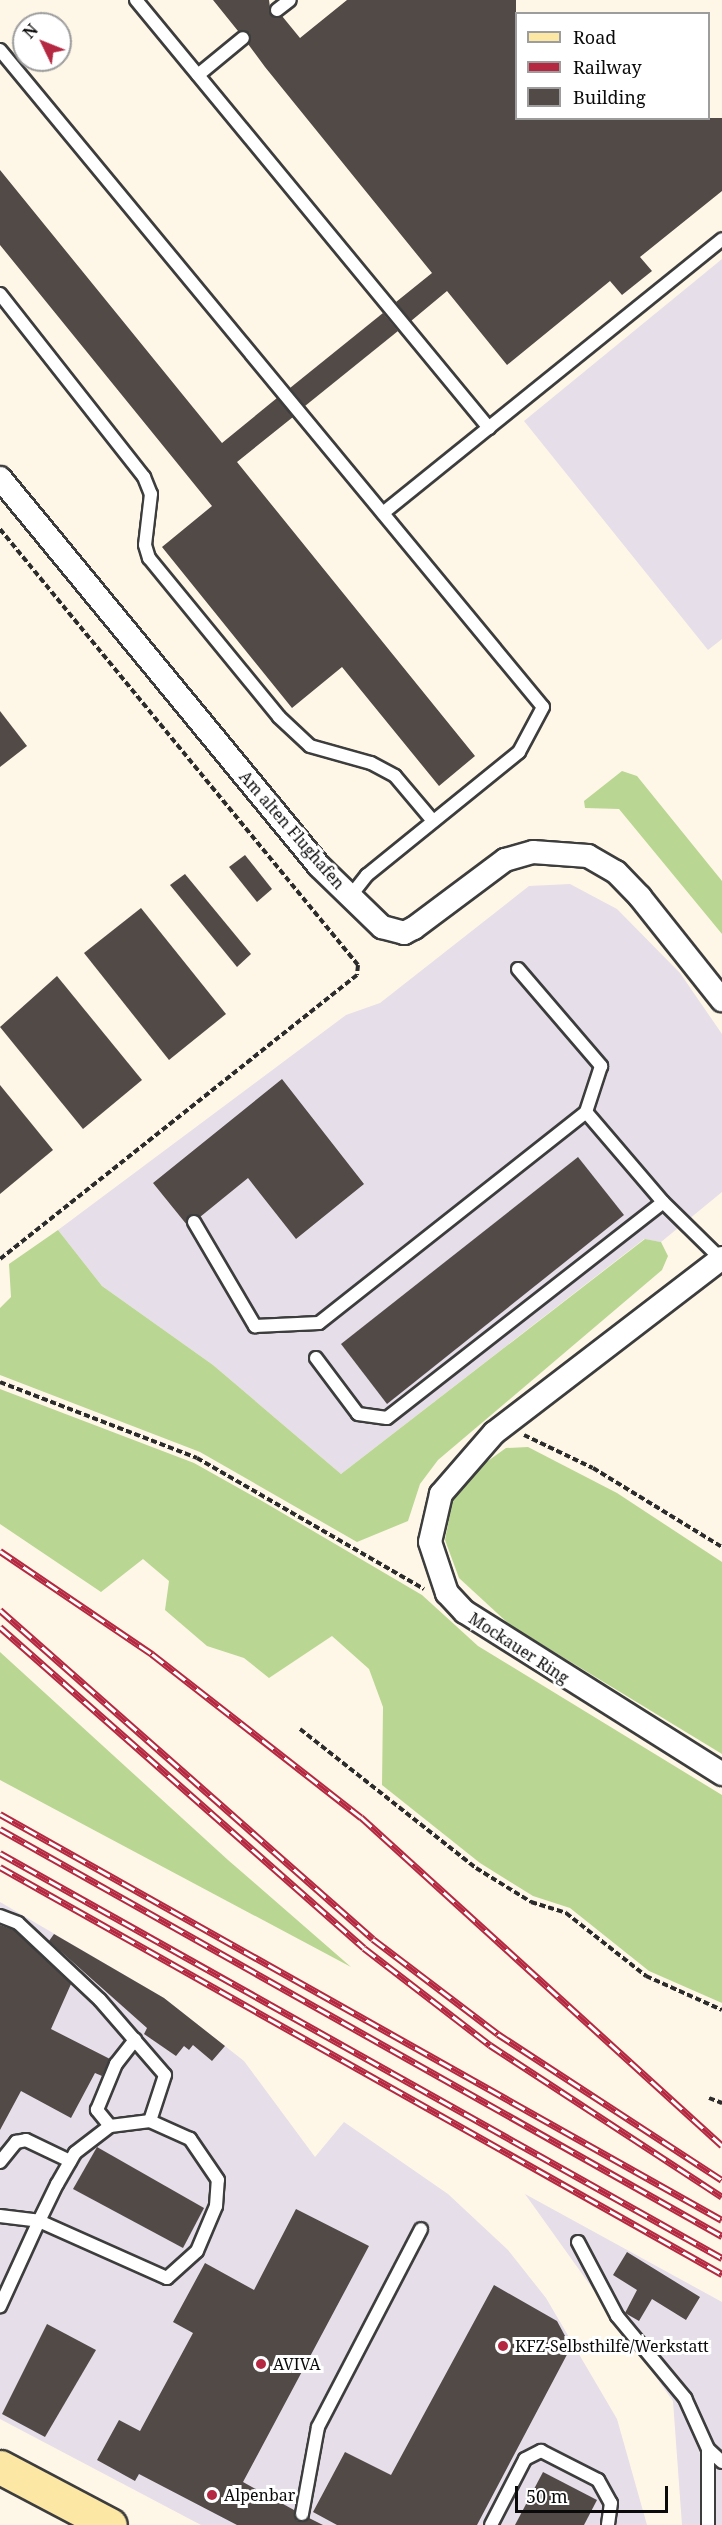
<!DOCTYPE html>
<html>
<head>
<meta charset="utf-8">
<style>
  body { margin:0 }
  #map { position:relative; width:722px; height:2525px; overflow:hidden; background:#fef7e7; font-family:"Noto Serif",serif }
  div>[style] { position:absolute }
  [style*='--x'] { left:calc(var(--x)*1px); top:calc(var(--y)*1px); width:calc(var(--w)*1px); rotate:calc(var(--a)*1deg) }
  .industrial>* { inset:0; background:#e6dee9 }
  .forest>* { inset:0; background:#bad693 }
  .building>* { inset:0; background:#524a47 }
  .path>* { height:4px; margin-top:-2px; transform-origin:0; background:repeating-linear-gradient(90deg,#2c2c2c 0 6px,transparent 0 9px) }
  .roads { filter:drop-shadow(2px 0 #3d3d3d) drop-shadow(-2px 0 #3d3d3d) drop-shadow(0 2px #3d3d3d) drop-shadow(0 -2px #3d3d3d) }
  .lane>* { height:12px; margin:-6px; padding:0 6px; transform-origin:6px; border-radius:6px; background:#fff }
  .street>* { height:22px; margin:-11px; padding:0 11px; transform-origin:11px; border-radius:11px; background:#fff }
  .secondary>* { height:33px; margin:-16.5px; padding:0 16.5px; transform-origin:16.5px; border-radius:16.5px; background:#fce7a4 }
  .rail>* { height:7px; margin-top:-3.5px; transform-origin:0; background:repeating-linear-gradient(90deg,#fff 0 14px,#b42841 0 28px); box-sizing:border-box; border-block:2px solid #b42841 }
  .dots>* { width:16px; height:16px; translate:-50% -50%; box-sizing:border-box; border:3px solid #fff; border-radius:50% }
  span { translate:-50% -50%; white-space:nowrap; text-align:center; line-height:1.15; -webkit-text-stroke:6px #fff; paint-order:stroke }
  .street-label { font-size:16px; color:#0a0a0a }
  .poi-label { font-size:16px; color:#0a0a0a }
  .left { translate:0 -50%; text-align:left }
  .legend { position:absolute; left:515px; top:12px; width:195px; height:108px; box-sizing:border-box; background:#fff; border:2px solid #9d9d9d; margin:0; padding:8px 10px; list-style:none; font-size:18px; color:#0a0a0a }
  .legend li { display:flex; align-items:center; gap:12px; height:30px }
  .legend b { width:30px; border:2px solid #9d9d9d }
  .north { position:absolute; left:12px; top:12px; width:60px; height:60px; box-sizing:border-box; background:#fff; border:2px solid #9d9d9d; border-radius:50%; rotate:313deg; font-size:16px; font-weight:700; line-height:24px; text-align:center; color:#0a0a0a }
  .north::after { content:''; display:block; margin:auto; width:21px; height:27px; background:#b42841; clip-path:polygon(50% 0,100% 100%,50% 72%,0 100%) }
  .scale { position:absolute; left:515px; top:2486px; width:153px; height:27px; box-sizing:border-box; border:3px solid #0a0a0a; border-top:0; padding-left:8px; font-size:18px; line-height:21px; white-space:nowrap; color:#0a0a0a; -webkit-text-stroke:4px #fff; paint-order:stroke }
</style>
</head>
<body>
<div id="map">
  <div class="industrial">
    <i style="clip-path:polygon(722px 259px,722px 639px,708px 650px,524px 421px)"></i>
    <i style="clip-path:polygon(570px 884px,617px 909px,680px 973px,722px 1034px,722px 1192px,661px 1242px,644px 1239px,341px 1474px,213px 1365px,102px 1286px,58px 1230px,346px 1015px,380px 1003px,529px 886px)"></i>
    <i style="clip-path:polygon(0 1902px,164px 1998px,244px 2061px,315px 2157px,344px 2122px,448px 2194px,508px 2250px,546px 2298px,617px 2419px,647px 2525px,201px 2525px,0 2419px)"></i>
    <i style="clip-path:polygon(525px 2194px,722px 2302px,722px 2525px,682px 2525px,673px 2401px)"></i>
  </div>
  <div class="forest">
    <i style="clip-path:polygon(622px 771px,637px 776px,722px 881px,722px 934px,619px 809px,585px 808px,584px 801px)"></i>
    <i style="clip-path:polygon(58px 1230px,102px 1286px,213px 1365px,341px 1474px,645px 1239px,661px 1242px,668px 1256px,662px 1270px,438px 1460px,420px 1484px,408px 1521px,357px 1542px,200px 1452px,0 1375px,0 1308px,11px 1297px,9px 1264px)"></i>
    <i style="clip-path:polygon(0 1389px,194px 1463px,262px 1501px,422px 1595px,478px 1646px,722px 1795px,722px 2003px,649px 1971px,570px 1908px,533px 1896px,480px 1863px,382px 1785px,383px 1707px,369px 1669px,332px 1636px,269px 1678px,244px 1658px,207px 1646px,165px 1610px,169px 1581px,143px 1559px,101px 1592px,0 1524px)"></i>
    <i style="clip-path:polygon(528px 1447px,617px 1493px,722px 1562px,722px 1754px,510px 1625px,459px 1578px,445px 1540px,453px 1498px,467px 1476px,506px 1448px)"></i>
    <i style="clip-path:polygon(0 1652px,228px 1860px,351px 1967px,0 1780px)"></i>
  </div>
  <div class="building">
    <i style="clip-path:polygon(213px 0,269px 0,271px 15px,282px 16px,300px 38px,347px 0,516px 0,516px 118px,722px 118px,722px 191px,640px 257px,652px 271px,622px 295px,610px 281px,507px 365px,447px 291px,411px 321px,396px 302px,432px 273px,265px 67px,248px 44px,250px 33px,238px 31px)"></i>
    <i style="clip-path:polygon(0 170px,222px 443px,277px 398px,293px 417px,237px 462px,475px 756px,439px 786px,342px 667px,292px 708px,162px 547px,212px 506px,0 245px)"></i>
    <i style="clip-path:polygon(383px 313px,398px 331px,305px 406px,290px 388px)"></i>
    <i style="clip-path:polygon(0 711px,27px 746px,0 767px)"></i>
    <i style="clip-path:polygon(245px 855px,272px 889px,257px 902px,229px 867px)"></i>
    <i style="clip-path:polygon(185px 874px,251px 954px,237px 967px,170px 885px)"></i>
    <i style="clip-path:polygon(141px 908px,226px 1014px,169px 1060px,84px 953px)"></i>
    <i style="clip-path:polygon(57px 976px,142px 1080px,83px 1129px,0 1027px)"></i>
    <i style="clip-path:polygon(282px 1079px,364px 1184px,296px 1239px,248px 1178px,200px 1217px,189px 1215px,187px 1225px,153px 1183px)"></i>
    <i style="clip-path:polygon(0 1085px,53px 1150px,0 1194px)"></i>
    <i style="clip-path:polygon(578px 1157px,624px 1215px,387px 1404px,341px 1344px)"></i>
    <i style="clip-path:polygon(0 1925px,14px 1930px,71px 1984px,51px 2029px,110px 2059px,102px 2076px,95px 2073px,71px 2118px,21px 2091px,0 2130px)"></i>
    <i style="clip-path:polygon(54px 1934px,164px 1998px,225px 2046px,212px 2061px,193px 2045px,189px 2050px,184px 2046px,176px 2056px,144px 2034px,147px 2028px,49px 1941px)"></i>
    <i style="clip-path:polygon(97px 2147px,204px 2208px,183px 2248px,73px 2189px)"></i>
    <i style="clip-path:polygon(296px 2209px,369px 2246px,243px 2482px,294px 2510px,297px 2521px,309px 2518px,323px 2525px,237px 2525px,139px 2474px,135px 2481px,97px 2460px,119px 2420px,140px 2431px,193px 2333px,173px 2322px,205px 2263px,254px 2290px)"></i>
    <i style="clip-path:polygon(627px 2252px,700px 2297px,686px 2320px,652px 2299px,639px 2321px,625px 2313px,637px 2290px,613px 2275px)"></i>
    <i style="clip-path:polygon(494px 2285px,557px 2321px,571px 2347px,477px 2525px,337px 2525px,313px 2512px,345px 2452px,391px 2475px)"></i>
    <i style="clip-path:polygon(47px 2324px,96px 2350px,45px 2437px,2px 2414px)"></i>
    <i style="clip-path:polygon(543px 2472px,597px 2500px,584px 2525px,515px 2525px)"></i>
  </div>
  <div class="path">
    <i style="--x:0;--y:529;--w:564;--a:50.61"></i>
    <i style="--x:358;--y:965;--w:10;--a:96"></i>
    <i style="--x:357;--y:975;--w:456;--a:141.5"></i>
    <i style="--x:0;--y:1382;--w:211;--a:21.1"></i>
    <i style="--x:197;--y:1458;--w:262;--a:30"></i>
    <i style="--x:524;--y:1435;--w:76;--a:25.6"></i>
    <i style="--x:593;--y:1468;--w:151;--a:31.5"></i>
    <i style="--x:300;--y:1729;--w:224;--a:38.3"></i>
    <i style="--x:476;--y:1868;--w:65;--a:31.7"></i>
    <i style="--x:531;--y:1902;--w:37;--a:17"></i>
    <i style="--x:566;--y:1913;--w:102;--a:38.2"></i>
    <i style="--x:646;--y:1976;--w:83;--a:24.1"></i>
    <i style="--x:709;--y:2098;--w:14;--a:21"></i>
  </div>
  <div class="roads">
    <div class="lane">
      <i style="--x:136;--y:0;--w:555;--a:50.49"></i>
      <i style="--x:277;--y:10;--w:16;--a:-38"></i>
      <i style="--x:0;--y:50;--w:852;--a:50.43"></i>
      <i style="--x:543;--y:707;--w:51;--a:118.1"></i>
      <i style="--x:519;--y:752;--w:196;--a:141"></i>
      <i style="--x:367;--y:875;--w:28;--a:128"></i>
      <i style="--x:198;--y:75;--w:58;--a:-39.4"></i>
      <i style="--x:0;--y:294;--w:233;--a:51.8"></i>
      <i style="--x:144;--y:477;--w:18;--a:68"></i>
      <i style="--x:151;--y:494;--w:51;--a:96.7"></i>
      <i style="--x:145;--y:545;--w:14;--a:73"></i>
      <i style="--x:149;--y:558;--w:205;--a:50.7"></i>
      <i style="--x:279;--y:717;--w:42;--a:43.1"></i>
      <i style="--x:310;--y:746;--w:63;--a:15.6"></i>
      <i style="--x:371;--y:763;--w:27;--a:28"></i>
      <i style="--x:395;--y:776;--w:59;--a:49.8"></i>
      <i style="--x:383;--y:513;--w:436;--a:-38.9"></i>
      <i style="--x:518;--y:969;--w:128;--a:49.4"></i>
      <i style="--x:601;--y:1066;--w:48;--a:108.1"></i>
      <i style="--x:194;--y:1222;--w:121;--a:59.6"></i>
      <i style="--x:255;--y:1326;--w:64;--a:-2.7"></i>
      <i style="--x:319;--y:1323;--w:340;--a:-38.3"></i>
      <i style="--x:586;--y:1112;--w:118;--a:49.5"></i>
      <i style="--x:663;--y:1202;--w:81;--a:44.5"></i>
      <i style="--x:316;--y:1358;--w:70;--a:53.1"></i>
      <i style="--x:358;--y:1414;--w:29;--a:8"></i>
      <i style="--x:387;--y:1418;--w:350;--a:-38"></i>
      <i style="--x:0;--y:1916;--w:19;--a:21"></i>
      <i style="--x:18;--y:1923;--w:112;--a:43.2"></i>
      <i style="--x:100;--y:2000;--w:99;--a:49.1"></i>
      <i style="--x:165;--y:2075;--w:48;--a:108.1"></i>
      <i style="--x:110;--y:2126;--w:21;--a:-129"></i>
      <i style="--x:97;--y:2110;--w:50;--a:-67.6"></i>
      <i style="--x:116;--y:2064;--w:31;--a:-52"></i>
      <i style="--x:0;--y:2162;--w:26;--a:-51"></i>
      <i style="--x:16;--y:2142;--w:10;--a:-11"></i>
      <i style="--x:26;--y:2140;--w:49;--a:25.5"></i>
      <i style="--x:0;--y:2216;--w:39;--a:7"></i>
      <i style="--x:39;--y:2221;--w:140;--a:24"></i>
      <i style="--x:167;--y:2278;--w:40;--a:-42"></i>
      <i style="--x:197;--y:2251;--w:49;--a:-67.1"></i>
      <i style="--x:216;--y:2206;--w:26;--a:-86"></i>
      <i style="--x:218;--y:2180;--w:50;--a:-124.3"></i>
      <i style="--x:190;--y:2139;--w:44;--a:-155.8"></i>
      <i style="--x:150;--y:2121;--w:40;--a:172.9"></i>
      <i style="--x:110;--y:2126;--w:44;--a:142.4"></i>
      <i style="--x:75;--y:2153;--w:36;--a:120"></i>
      <i style="--x:57;--y:2184;--w:41;--a:115.9"></i>
      <i style="--x:39;--y:2221;--w:94;--a:114.6"></i>
      <i style="--x:578;--y:2242;--w:84;--a:62.2"></i>
      <i style="--x:617;--y:2316;--w:107;--a:50.3"></i>
      <i style="--x:685;--y:2398;--w:56;--a:65.7"></i>
      <i style="--x:302;--y:2514;--w:88;--a:-79.6"></i>
      <i style="--x:318;--y:2427;--w:223;--a:-62.5"></i>
      <i style="--x:491;--y:2525;--w:74;--a:-62.7"></i>
      <i style="--x:525;--y:2459;--w:18;--a:-27"></i>
      <i style="--x:541;--y:2451;--w:64;--a:27"></i>
      <i style="--x:598;--y:2480;--w:26;--a:61"></i>
      <i style="--x:611;--y:2503;--w:22;--a:98"></i>
      <i style="--x:708;--y:2525;--w:76;--a:-90"></i>
      <i style="--x:708;--y:2449;--w:19;--a:43"></i>
    </div>
    <div class="street">
      <i style="--x:0;--y:478;--w:502;--a:50.57"></i>
      <i style="--x:319;--y:866;--w:88;--a:44.1"></i>
      <i style="--x:382;--y:927;--w:23;--a:15"></i>
      <i style="--x:404;--y:933;--w:11;--a:-27"></i>
      <i style="--x:414;--y:928;--w:114;--a:-36.8"></i>
      <i style="--x:505;--y:860;--w:29;--a:-16"></i>
      <i style="--x:533;--y:852;--w:55;--a:4.2"></i>
      <i style="--x:588;--y:856;--w:32;--a:30"></i>
      <i style="--x:616;--y:872;--w:35;--a:46"></i>
      <i style="--x:640;--y:897;--w:132;--a:51.5"></i>
      <i style="--x:722;--y:1258;--w:287;--a:142.5"></i>
      <i style="--x:494;--y:1433;--w:81;--a:131"></i>
      <i style="--x:441;--y:1494;--w:49;--a:102.9"></i>
      <i style="--x:430;--y:1542;--w:54;--a:71.6"></i>
      <i style="--x:447;--y:1593;--w:26;--a:47"></i>
      <i style="--x:465;--y:1612;--w:304;--a:32.2"></i>
    </div>
    <div class="secondary">
      <i style="--x:0;--y:2467;--w:124;--a:27.8"></i>
    </div>
  </div>
  <div class="rail">
    <i style="--x:0;--y:1551;--w:184;--a:34.1"></i>
    <i style="--x:152;--y:1654;--w:265;--a:38"></i>
    <i style="--x:361;--y:1817;--w:488;--a:42.3"></i>
    <i style="--x:0;--y:1610;--w:497;--a:41.4"></i>
    <i style="--x:373;--y:1939;--w:157;--a:37.2"></i>
    <i style="--x:498;--y:2034;--w:267;--a:33.1"></i>
    <i style="--x:0;--y:1627;--w:485;--a:41.4"></i>
    <i style="--x:364;--y:1948;--w:159;--a:37.6"></i>
    <i style="--x:490;--y:2045;--w:277;--a:33.2"></i>
    <i style="--x:0;--y:1814;--w:828;--a:29.35"></i>
    <i style="--x:0;--y:1829;--w:829;--a:29.41"></i>
    <i style="--x:0;--y:1853;--w:828;--a:29.29"></i>
    <i style="--x:0;--y:1867;--w:829;--a:29.41"></i>
  </div>
  <div class="dots">
    <i style="left:503px;top:2346px;background:#b42841"></i>
    <i style="left:261px;top:2364px;background:#b42841"></i>
    <i style="left:212px;top:2495px;background:#b42841"></i>
  </div>
  <div class="street-label">
    <span style="left:292px;top:830px;rotate:49deg">Am alten Flughafen</span>
    <span style="left:519px;top:1648px;rotate:33deg">Mockauer Ring</span>
  </div>
  <div class="poi-label">
    <span class="left" style="left:515px;top:2346px">KFZ-Selbsthilfe/Werkstatt</span>
    <span class="left" style="left:273px;top:2364px">AVIVA</span>
    <span class="left" style="left:224px;top:2495px">Alpenbar</span>
  </div>
  <ul class="legend">
  <li><b style="height:8px;background:#fce7a4"></b>Road</li>
  <li><b style="height:8px;background:#b42841"></b>Railway</li>
  <li><b style="height:16px;background:#524a47"></b>Building</li>
  </ul>
  <div class="north">N</div>
  <div class="scale">50 m</div>
</div>
</body>
</html>
